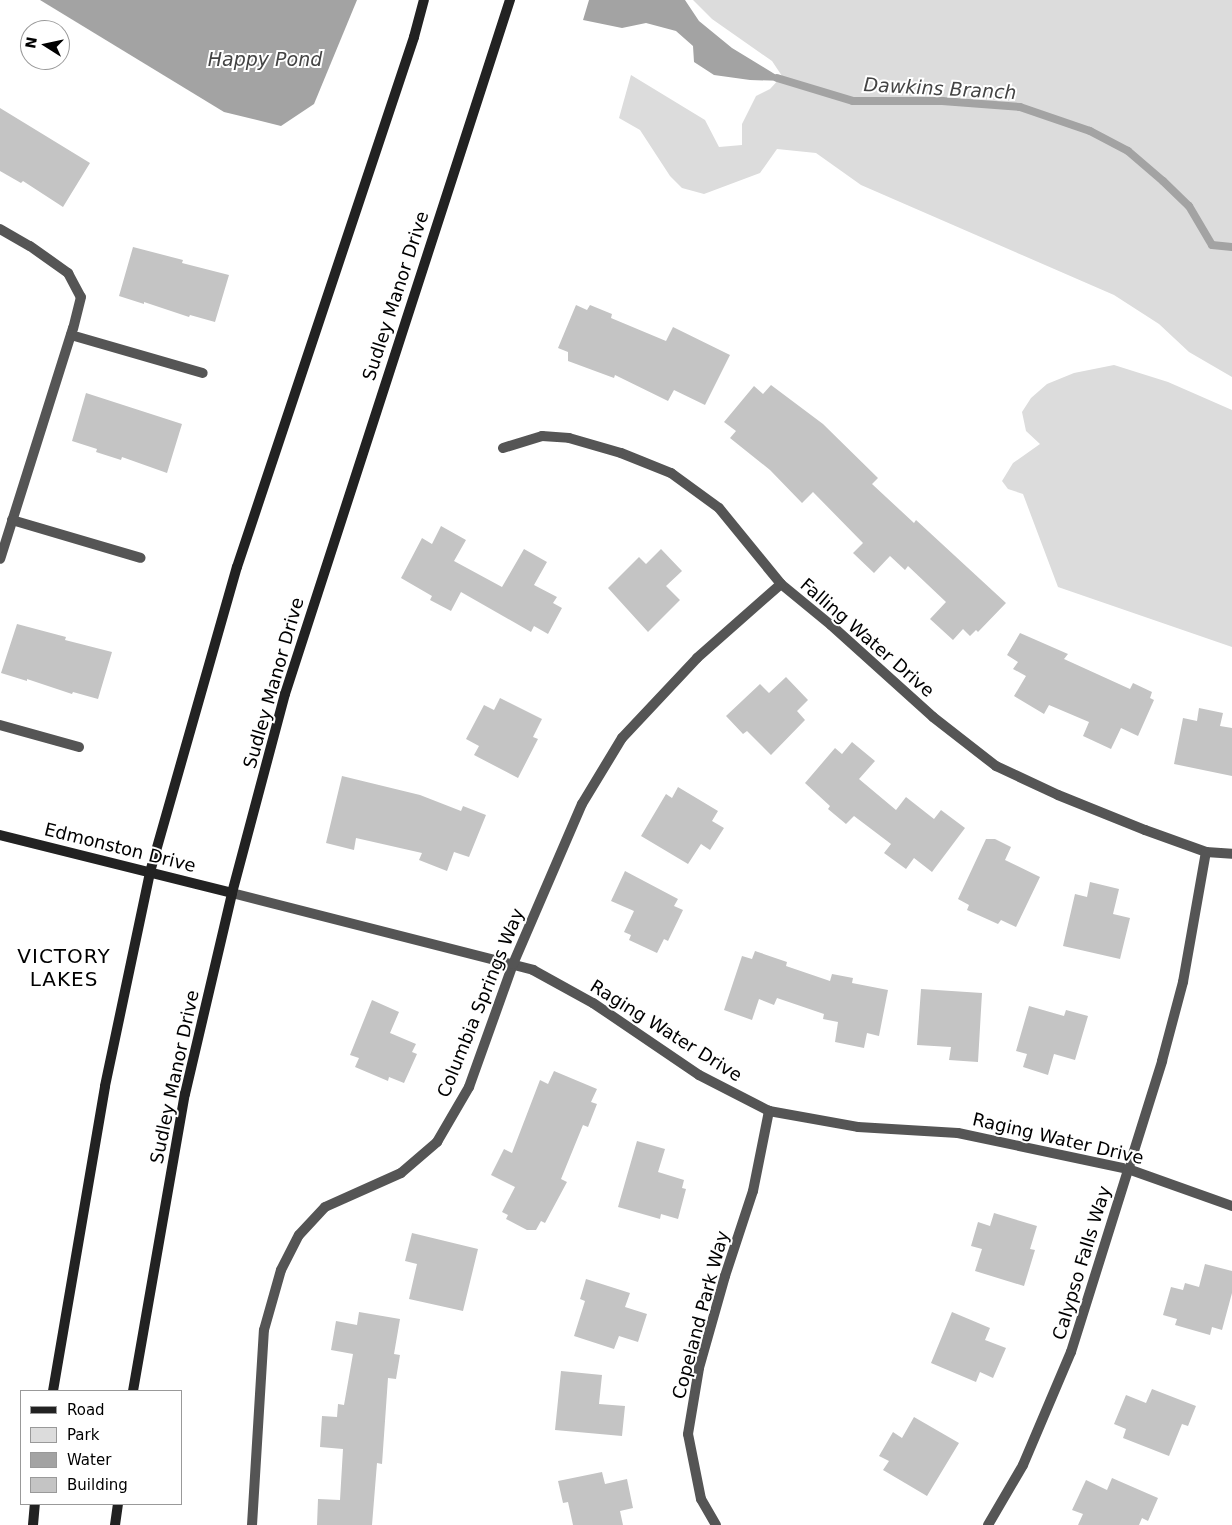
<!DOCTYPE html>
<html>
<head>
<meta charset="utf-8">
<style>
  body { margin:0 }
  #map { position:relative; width:1232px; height:1525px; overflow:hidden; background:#fff; font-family:"DejaVu Sans",sans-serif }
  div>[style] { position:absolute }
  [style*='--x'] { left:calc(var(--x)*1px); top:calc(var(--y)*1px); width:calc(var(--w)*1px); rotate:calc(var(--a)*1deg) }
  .green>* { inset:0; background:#dcdcdc }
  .water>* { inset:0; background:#a3a3a3 }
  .stream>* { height:8px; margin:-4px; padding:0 4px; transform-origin:4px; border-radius:4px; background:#a3a3a3 }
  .building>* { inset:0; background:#c4c4c4 }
  .street>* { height:10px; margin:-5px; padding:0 5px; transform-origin:5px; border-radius:5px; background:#555 }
  .secondary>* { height:10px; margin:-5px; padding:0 5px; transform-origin:5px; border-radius:5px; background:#222 }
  span { translate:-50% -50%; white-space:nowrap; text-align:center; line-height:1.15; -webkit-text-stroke:4px #fff; paint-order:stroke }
  .street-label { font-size:18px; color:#000 }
  .water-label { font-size:19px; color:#444; font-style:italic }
  .quarter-label { font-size:20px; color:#000; letter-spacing:1px }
  .legend { position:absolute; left:20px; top:1390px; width:162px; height:115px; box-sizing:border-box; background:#fff; border:1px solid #999; margin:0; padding:6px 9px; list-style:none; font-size:15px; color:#000 }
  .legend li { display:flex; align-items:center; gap:10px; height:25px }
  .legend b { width:25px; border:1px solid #999 }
  .north { position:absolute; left:20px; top:20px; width:50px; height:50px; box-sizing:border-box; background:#fff; border:1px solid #999; border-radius:50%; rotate:280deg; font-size:14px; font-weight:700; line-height:20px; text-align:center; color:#000 }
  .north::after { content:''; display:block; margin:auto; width:18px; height:22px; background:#000; clip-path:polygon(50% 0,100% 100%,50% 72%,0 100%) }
</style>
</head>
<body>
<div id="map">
  <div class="green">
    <i style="clip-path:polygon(693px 0,1232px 0,1232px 377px,1189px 352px,1159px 324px,1114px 295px,861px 185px,816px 153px,777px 149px,760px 173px,704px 194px,682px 188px,670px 176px,640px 130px,619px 118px,631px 75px,705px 120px,719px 147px,742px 145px,742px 124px,756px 96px,770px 89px,782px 76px,772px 61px,712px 19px)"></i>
    <i style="clip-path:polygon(1114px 365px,1168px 382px,1232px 410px,1232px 647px,1058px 587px,1023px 494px,1008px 489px,1002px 481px,1013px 463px,1040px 444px,1026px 431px,1022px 412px,1031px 398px,1047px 384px,1074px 373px)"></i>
  </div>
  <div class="water">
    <i style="clip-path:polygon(40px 0,357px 0,314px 104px,281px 126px,224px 112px)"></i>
    <i style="clip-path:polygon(589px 0,685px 0,699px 21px,732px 48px,786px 81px,750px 80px,714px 75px,694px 62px,693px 46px,676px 31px,646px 23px,622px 28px,583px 20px)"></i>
  </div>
  <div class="stream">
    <i style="--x:777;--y:78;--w:79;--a:16.8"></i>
    <i style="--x:853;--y:101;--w:89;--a:0"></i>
    <i style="--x:942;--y:101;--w:78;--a:4.4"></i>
    <i style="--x:1020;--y:107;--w:74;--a:18.9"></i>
    <i style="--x:1090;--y:131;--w:43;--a:27.8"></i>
    <i style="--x:1128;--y:151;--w:46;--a:40.6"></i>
    <i style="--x:1163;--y:181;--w:36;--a:44"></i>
    <i style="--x:1189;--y:206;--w:45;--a:59.5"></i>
    <i style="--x:1212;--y:245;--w:20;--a:6"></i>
  </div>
  <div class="building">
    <i style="clip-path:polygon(0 108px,90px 163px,63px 207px,23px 181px,21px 183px,0 171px)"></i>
    <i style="clip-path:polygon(133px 247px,183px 260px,182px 263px,229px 275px,215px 322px,190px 315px,189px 317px,144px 302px,144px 304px,119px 296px)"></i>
    <i style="clip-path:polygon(576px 305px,587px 310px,590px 305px,612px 314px,611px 318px,666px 341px,673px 327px,730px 355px,705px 405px,674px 390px,668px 401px,615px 375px,614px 378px,568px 361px,568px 352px,558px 348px)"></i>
    <i style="clip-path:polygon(771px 385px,823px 424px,878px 478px,872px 484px,914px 523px,916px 520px,1006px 603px,978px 632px,976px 630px,970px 636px,963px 629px,953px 640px,930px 619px,946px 602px,908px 566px,905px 570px,890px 556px,874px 573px,853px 553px,863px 543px,813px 492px,802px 503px,770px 470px,730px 438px,736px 431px,724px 422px,754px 386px,763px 394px)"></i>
    <i style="clip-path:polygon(86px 393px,182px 424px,167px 473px,122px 457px,121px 460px,96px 452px,97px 449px,72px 441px)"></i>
    <i style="clip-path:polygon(441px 526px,466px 540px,454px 561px,502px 587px,524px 549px,547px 562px,534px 585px,557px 597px,553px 603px,562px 608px,548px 634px,534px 626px,531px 632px,461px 592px,451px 611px,430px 600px,432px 596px,401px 578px,422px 538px,432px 544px)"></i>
    <i style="clip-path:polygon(661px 549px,682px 571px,666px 586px,680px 600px,648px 632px,608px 588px,639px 557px,646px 564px)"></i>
    <i style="clip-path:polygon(17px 624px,66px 637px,65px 640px,112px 652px,98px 699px,73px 692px,72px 694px,27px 679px,27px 681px,1px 673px)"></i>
    <i style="clip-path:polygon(1020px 633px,1068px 654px,1064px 659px,1130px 689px,1133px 683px,1152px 692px,1150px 698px,1154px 700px,1138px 736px,1121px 728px,1111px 749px,1083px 736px,1089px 722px,1049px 705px,1044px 714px,1014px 696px,1026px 676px,1013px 669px,1018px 662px,1007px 655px)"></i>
    <i style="clip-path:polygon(786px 677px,808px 700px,797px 711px,805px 720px,771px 755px,747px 731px,743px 734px,726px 716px,760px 684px,769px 693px)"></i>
    <i style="clip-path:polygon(500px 698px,542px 719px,533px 737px,538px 739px,518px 778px,474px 755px,479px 746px,466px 739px,484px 705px,494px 710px)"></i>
    <i style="clip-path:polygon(1199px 708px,1223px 713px,1220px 726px,1232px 728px,1232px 776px,1174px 764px,1183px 718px,1197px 721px)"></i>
    <i style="clip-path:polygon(852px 742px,875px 761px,859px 779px,896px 810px,906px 797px,934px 819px,941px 810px,965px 828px,932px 872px,914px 858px,906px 869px,884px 853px,891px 844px,854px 816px,846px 824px,828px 809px,830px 806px,805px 783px,835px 748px,842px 754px)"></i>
    <i style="clip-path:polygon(342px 776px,420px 795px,461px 811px,463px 806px,486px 815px,469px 857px,454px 852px,447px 871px,419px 860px,422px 853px,356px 838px,354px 850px,326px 843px)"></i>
    <i style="clip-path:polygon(678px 787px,718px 811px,712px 821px,724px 828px,710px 850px,701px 844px,688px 864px,641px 836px,666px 794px,672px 798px)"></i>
    <i style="clip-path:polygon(986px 839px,995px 839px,1011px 847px,1005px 860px,1040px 877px,1016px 927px,1001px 920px,998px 924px,967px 910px,969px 905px,958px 899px)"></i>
    <i style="clip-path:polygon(625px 871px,678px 899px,674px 906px,683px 910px,668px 941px,664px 939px,657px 953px,629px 940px,631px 935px,624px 932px,634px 911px,611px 901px)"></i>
    <i style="clip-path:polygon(1090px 882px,1119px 889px,1113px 914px,1130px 918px,1120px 959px,1063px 946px,1075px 894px,1087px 897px)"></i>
    <i style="clip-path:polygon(755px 951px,787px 962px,786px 966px,830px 981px,832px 974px,853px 978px,852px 983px,888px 990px,879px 1036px,867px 1033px,864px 1048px,835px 1042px,838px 1022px,823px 1019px,824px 1014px,777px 998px,774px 1005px,759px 999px,752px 1020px,724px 1010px,742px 956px,752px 959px)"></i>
    <i style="clip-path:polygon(921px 989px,982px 993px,978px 1062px,949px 1060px,951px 1047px,917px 1045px)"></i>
    <i style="clip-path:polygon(372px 1000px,399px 1012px,390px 1033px,416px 1044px,412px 1052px,417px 1054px,404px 1083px,389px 1077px,388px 1081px,355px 1067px,359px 1058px,350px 1055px)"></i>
    <i style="clip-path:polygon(1029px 1006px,1064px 1016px,1066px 1010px,1088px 1016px,1075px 1060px,1054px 1054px,1048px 1075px,1023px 1067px,1027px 1054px,1016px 1051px)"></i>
    <i style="clip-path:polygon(554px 1071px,597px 1089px,591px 1102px,597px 1104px,588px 1127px,583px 1125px,561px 1179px,567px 1182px,545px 1223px,541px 1221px,536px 1230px,527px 1230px,506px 1219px,508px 1215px,502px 1212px,515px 1187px,491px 1175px,504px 1149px,512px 1153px,540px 1080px,548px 1084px)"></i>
    <i style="clip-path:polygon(637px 1141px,665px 1149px,658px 1172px,684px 1180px,682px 1188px,686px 1189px,678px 1219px,661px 1214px,660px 1219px,618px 1207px)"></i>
    <i style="clip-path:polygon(994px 1213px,1037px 1226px,1030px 1249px,1035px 1250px,1024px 1286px,975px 1271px,982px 1249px,971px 1246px,978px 1222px,990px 1226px)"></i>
    <i style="clip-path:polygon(412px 1233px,478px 1249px,463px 1311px,409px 1299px,417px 1264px,405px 1261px)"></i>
    <i style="clip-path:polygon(1205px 1264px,1232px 1271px,1232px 1293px,1222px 1330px,1212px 1327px,1210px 1335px,1175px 1325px,1177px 1319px,1163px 1315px,1171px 1287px,1183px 1290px,1185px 1283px,1199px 1287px)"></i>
    <i style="clip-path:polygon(586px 1279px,630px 1293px,625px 1307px,647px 1314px,638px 1342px,619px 1336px,614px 1349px,574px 1336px,585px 1301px,580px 1299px)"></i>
    <i style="clip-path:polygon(359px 1312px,400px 1319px,394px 1354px,400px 1355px,396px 1379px,388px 1378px,382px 1464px,377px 1463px,372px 1525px,317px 1525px,318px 1499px,340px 1500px,343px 1449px,320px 1447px,322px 1416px,337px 1417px,338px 1404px,344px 1405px,353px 1354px,331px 1350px,336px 1321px,357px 1325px)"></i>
    <i style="clip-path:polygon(952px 1312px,990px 1328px,985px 1340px,1006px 1348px,993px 1378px,980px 1372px,976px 1382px,931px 1363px)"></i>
    <i style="clip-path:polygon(561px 1371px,602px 1375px,599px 1404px,625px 1406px,622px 1436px,555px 1430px)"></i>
    <i style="clip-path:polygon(1152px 1389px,1196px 1406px,1188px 1426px,1182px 1424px,1169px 1456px,1123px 1438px,1126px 1429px,1114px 1424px,1126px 1395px,1146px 1403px)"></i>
    <i style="clip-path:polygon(914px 1417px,959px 1443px,927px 1496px,883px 1470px,889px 1461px,879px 1456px,893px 1432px,902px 1438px)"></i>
    <i style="clip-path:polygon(602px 1472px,605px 1484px,627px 1479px,633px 1508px,620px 1511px,623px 1525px,573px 1525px,568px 1502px,563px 1503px,558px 1481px)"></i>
    <i style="clip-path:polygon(1112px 1478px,1158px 1498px,1148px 1521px,1142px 1518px,1139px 1525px,1078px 1525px,1083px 1514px,1072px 1510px,1086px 1480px,1107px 1490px)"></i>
  </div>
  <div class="street">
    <i style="--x:0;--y:229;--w:34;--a:30"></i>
    <i style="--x:30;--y:246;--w:47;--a:35.4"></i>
    <i style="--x:68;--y:273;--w:27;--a:62"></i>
    <i style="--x:81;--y:297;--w:32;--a:104"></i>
    <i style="--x:73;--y:328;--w:242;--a:107.5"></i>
    <i style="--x:71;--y:335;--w:137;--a:16.1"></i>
    <i style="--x:503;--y:448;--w:41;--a:-17.1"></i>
    <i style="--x:542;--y:436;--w:27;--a:4"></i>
    <i style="--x:569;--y:438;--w:54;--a:16.1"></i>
    <i style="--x:621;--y:453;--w:54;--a:21.8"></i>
    <i style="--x:671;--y:473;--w:59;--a:36.1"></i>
    <i style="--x:719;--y:508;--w:98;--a:50.8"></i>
    <i style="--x:781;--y:584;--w:65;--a:39.4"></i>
    <i style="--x:831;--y:625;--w:137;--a:42"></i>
    <i style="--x:933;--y:717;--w:80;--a:37.9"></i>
    <i style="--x:996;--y:766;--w:68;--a:25.1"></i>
    <i style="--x:1058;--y:795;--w:94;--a:21.9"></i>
    <i style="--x:1145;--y:830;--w:65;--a:19.8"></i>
    <i style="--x:1206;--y:852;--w:26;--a:4"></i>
    <i style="--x:12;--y:520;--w:134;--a:16.4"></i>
    <i style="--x:0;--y:725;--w:82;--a:15.6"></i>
    <i style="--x:232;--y:893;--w:311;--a:14.3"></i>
    <i style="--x:533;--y:970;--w:68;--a:28.8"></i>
    <i style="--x:593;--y:1003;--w:128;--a:34.2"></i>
    <i style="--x:699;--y:1075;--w:79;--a:27.2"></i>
    <i style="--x:769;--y:1111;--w:90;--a:10.2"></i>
    <i style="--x:858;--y:1127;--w:100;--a:3.4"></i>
    <i style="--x:958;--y:1133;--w:174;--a:12"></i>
    <i style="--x:1128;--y:1169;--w:110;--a:19.6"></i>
    <i style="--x:252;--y:1525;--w:195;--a:-86.5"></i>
    <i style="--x:264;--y:1330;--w:62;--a:-74.2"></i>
    <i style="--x:281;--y:1270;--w:39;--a:-63"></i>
    <i style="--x:299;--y:1235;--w:38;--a:-47"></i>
    <i style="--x:325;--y:1207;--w:83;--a:-24.1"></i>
    <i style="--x:401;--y:1173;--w:48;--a:-40.7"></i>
    <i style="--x:437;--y:1142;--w:64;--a:-59.8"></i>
    <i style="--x:469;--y:1087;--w:131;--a:-70.3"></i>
    <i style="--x:513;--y:964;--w:174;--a:-66.7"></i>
    <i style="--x:582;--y:804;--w:77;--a:-58.8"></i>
    <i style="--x:622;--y:738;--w:110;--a:-46.8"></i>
    <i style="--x:697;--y:658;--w:112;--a:-41.4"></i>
    <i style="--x:716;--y:1525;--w:30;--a:-120"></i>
    <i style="--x:701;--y:1499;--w:66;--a:-101.3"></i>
    <i style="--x:688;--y:1434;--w:67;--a:-80.5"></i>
    <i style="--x:699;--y:1368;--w:96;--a:-74.2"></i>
    <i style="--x:725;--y:1276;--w:89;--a:-71.8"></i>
    <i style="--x:753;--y:1191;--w:82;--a:-78.7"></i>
    <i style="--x:988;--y:1525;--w:69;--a:-59.7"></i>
    <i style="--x:1023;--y:1465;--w:123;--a:-67"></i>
    <i style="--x:1071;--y:1352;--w:305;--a:-72.6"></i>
    <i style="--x:1162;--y:1061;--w:82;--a:-75.1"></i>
    <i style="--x:1183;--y:982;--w:132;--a:-80"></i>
  </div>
  <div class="secondary">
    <i style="--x:0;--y:835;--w:239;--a:14"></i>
    <i style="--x:53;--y:1391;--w:309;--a:-80.3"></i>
    <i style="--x:105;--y:1086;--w:219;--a:-78.1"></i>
    <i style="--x:150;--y:872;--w:317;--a:-74.1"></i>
    <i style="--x:237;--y:567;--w:559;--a:-71.53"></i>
    <i style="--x:414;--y:37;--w:38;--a:-75"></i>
    <i style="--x:133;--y:1391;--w:302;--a:-80.1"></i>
    <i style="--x:185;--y:1094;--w:206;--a:-76.8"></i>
    <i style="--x:232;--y:893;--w:206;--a:-75.1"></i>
    <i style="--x:285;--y:694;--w:730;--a:-72.04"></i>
    <i style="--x:33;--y:1525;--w:21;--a:-85"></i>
    <i style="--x:115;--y:1525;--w:21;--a:-82"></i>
  </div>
  <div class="street-label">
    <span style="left:396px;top:296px;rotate:-72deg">Sudley Manor Drive</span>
    <span style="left:867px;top:638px;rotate:41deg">Falling Water Drive</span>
    <span style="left:274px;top:683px;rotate:-74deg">Sudley Manor Drive</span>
    <span style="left:120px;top:848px;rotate:14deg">Edmonston Drive</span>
    <span style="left:481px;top:1003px;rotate:-68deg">Columbia Springs Way</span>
    <span style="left:666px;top:1031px;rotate:32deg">Raging Water Drive</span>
    <span style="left:175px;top:1077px;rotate:-78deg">Sudley Manor Drive</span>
    <span style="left:1058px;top:1139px;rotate:13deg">Raging Water Drive</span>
    <span style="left:1082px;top:1263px;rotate:-73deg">Calypso Falls Way</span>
    <span style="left:701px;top:1315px;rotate:-75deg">Copeland Park Way</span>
  </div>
  <div class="water-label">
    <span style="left:265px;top:60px">Happy Pond</span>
    <span style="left:940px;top:89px;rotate:3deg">Dawkins Branch</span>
  </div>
  <div class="quarter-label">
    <span style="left:64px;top:968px">VICTORY<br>LAKES</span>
  </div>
  <ul class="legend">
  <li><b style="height:6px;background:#222"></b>Road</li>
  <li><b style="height:14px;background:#dcdcdc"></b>Park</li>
  <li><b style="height:14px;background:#a3a3a3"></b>Water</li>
  <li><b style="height:14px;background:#c4c4c4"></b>Building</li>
  </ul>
  <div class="north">N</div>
</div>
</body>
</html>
